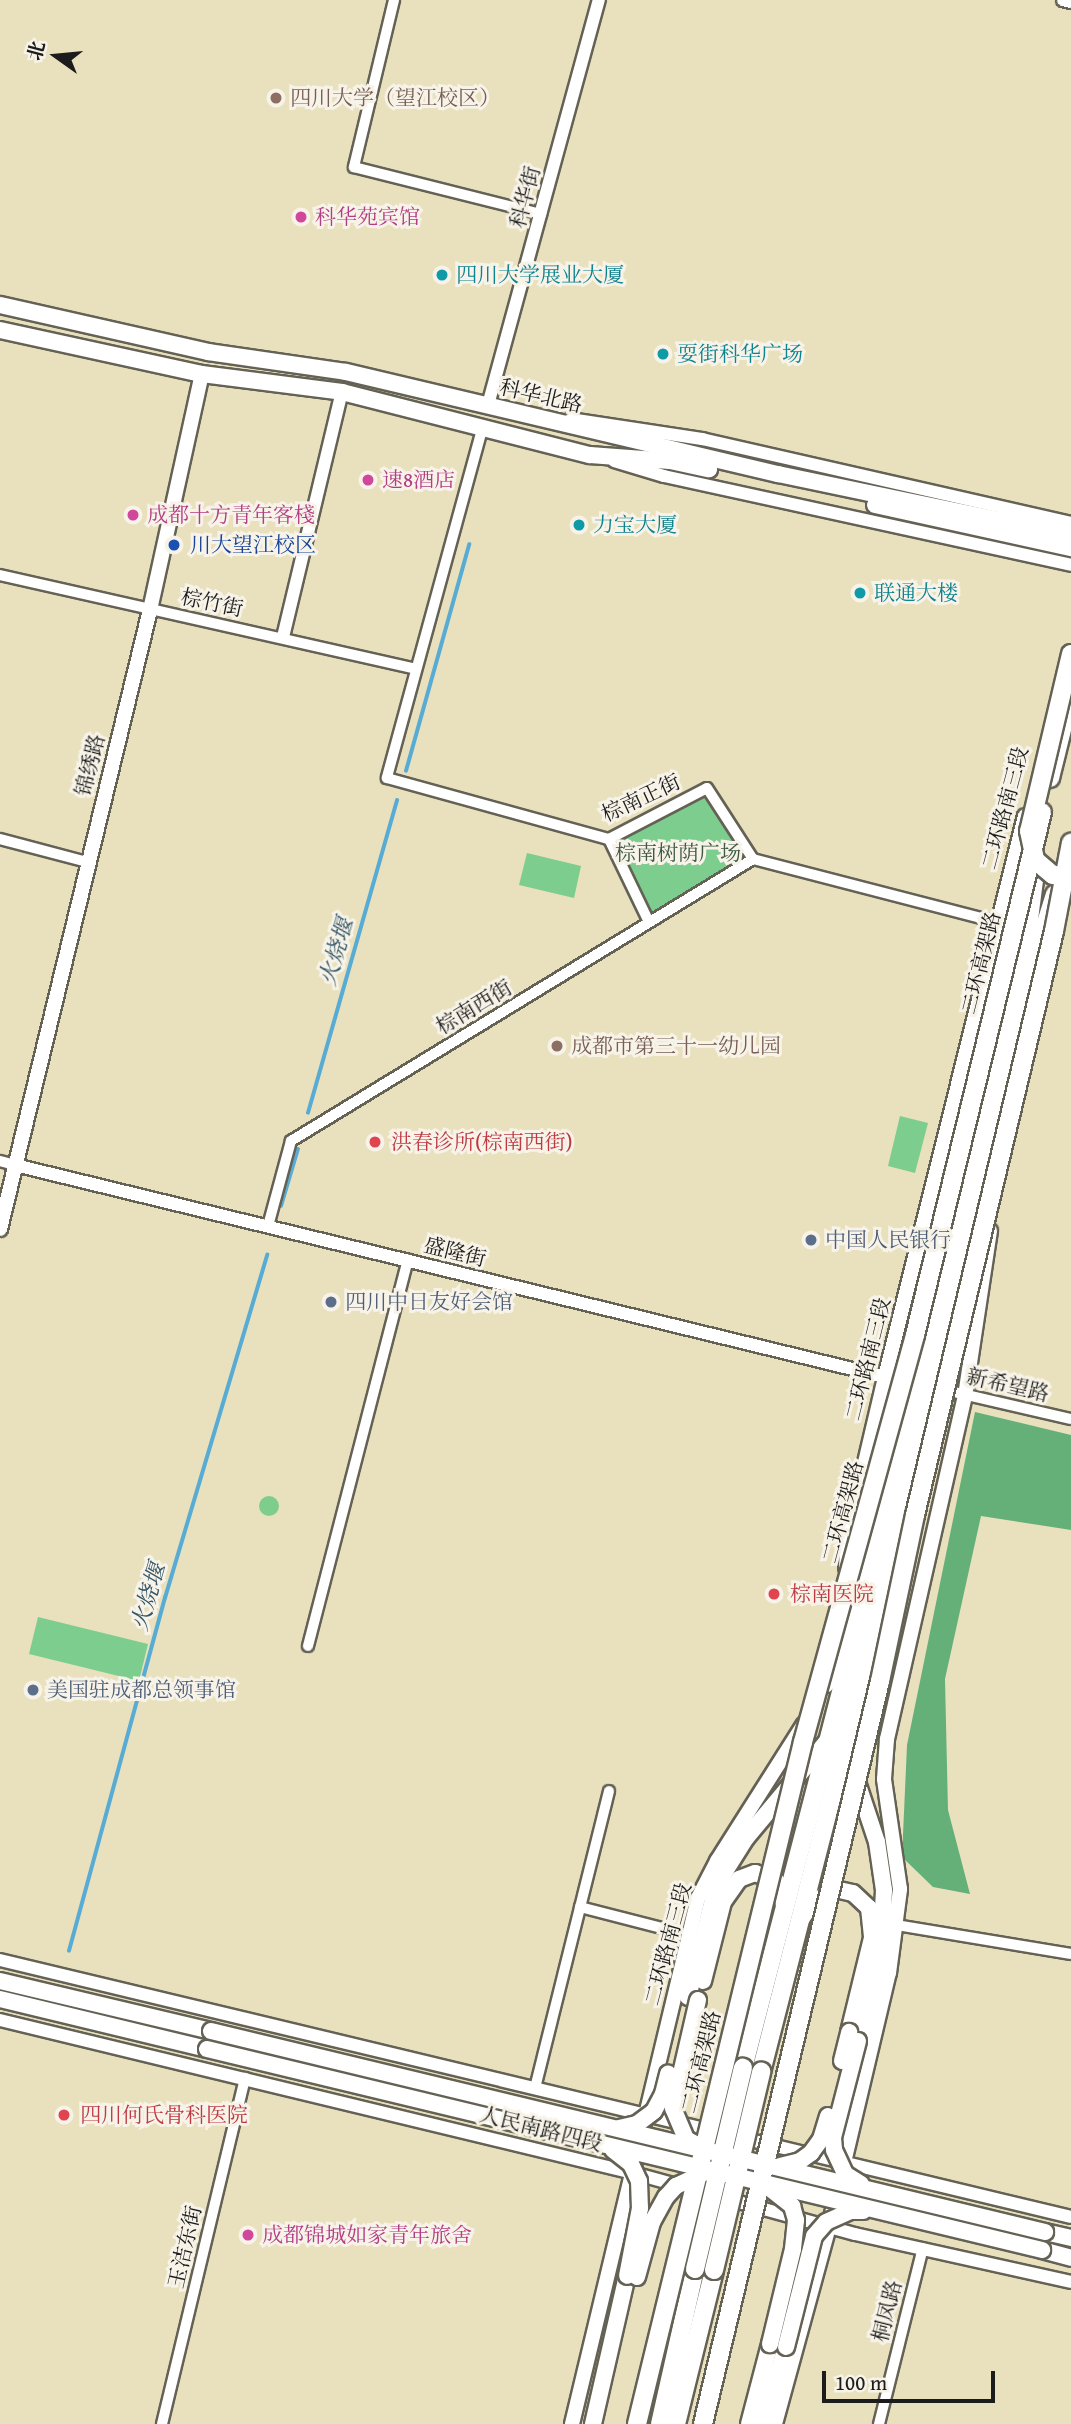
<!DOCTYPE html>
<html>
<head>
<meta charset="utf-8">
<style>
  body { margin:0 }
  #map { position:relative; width:1071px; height:2424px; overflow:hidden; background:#e9e1be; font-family:"Gentium Book Plus","Noto Serif SC",serif }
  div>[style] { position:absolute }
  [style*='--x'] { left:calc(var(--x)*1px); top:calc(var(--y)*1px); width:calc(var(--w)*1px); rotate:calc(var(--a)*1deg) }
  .green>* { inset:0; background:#7ccd8e }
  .round { border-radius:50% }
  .forest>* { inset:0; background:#65b079 }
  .stream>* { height:3.5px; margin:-1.75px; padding:0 1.75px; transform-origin:1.75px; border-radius:1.75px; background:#58acd4 }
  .roads { filter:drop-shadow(2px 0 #646155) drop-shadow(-2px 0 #646155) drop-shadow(0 2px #646155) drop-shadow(0 -2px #646155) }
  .minor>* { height:10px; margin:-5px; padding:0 5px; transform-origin:5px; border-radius:5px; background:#fff }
  .tertiary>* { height:12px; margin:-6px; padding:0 6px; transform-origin:6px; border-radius:6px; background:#fff }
  .secondary>* { height:14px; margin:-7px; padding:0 7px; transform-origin:7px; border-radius:7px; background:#fff }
  .primary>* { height:16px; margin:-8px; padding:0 8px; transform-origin:8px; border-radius:8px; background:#fff }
  .trunk>* { height:18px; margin:-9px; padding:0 9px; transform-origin:9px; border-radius:9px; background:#fff }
  .bridges { filter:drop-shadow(2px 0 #646155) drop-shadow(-2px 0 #646155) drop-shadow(0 2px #646155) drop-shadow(0 -2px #646155) }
  .primary-bridge>* { height:16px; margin:-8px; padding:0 8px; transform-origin:8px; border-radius:8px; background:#fff }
  .trunk-bridge>* { height:18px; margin:-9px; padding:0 9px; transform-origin:9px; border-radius:9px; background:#fff }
  .dots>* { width:19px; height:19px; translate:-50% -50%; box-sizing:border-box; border:4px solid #f7f3e8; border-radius:50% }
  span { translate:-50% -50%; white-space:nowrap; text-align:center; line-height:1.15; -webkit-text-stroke:6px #f7f3e8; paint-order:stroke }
  .education-label { font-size:21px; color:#785e54 }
  .left { translate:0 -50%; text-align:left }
  .street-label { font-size:21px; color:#1c1c1c }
  .hotel-label { font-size:21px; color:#b23c85 }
  .culture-label { font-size:21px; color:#0d838f }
  .transit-label { font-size:21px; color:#164399 }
  .park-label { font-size:21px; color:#3e5a44 }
  .health-label { font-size:21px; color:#be3a42 }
  .service-label { font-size:21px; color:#4e5e75 }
  .water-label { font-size:23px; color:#345666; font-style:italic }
  .north { position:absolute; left:21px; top:21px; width:70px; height:70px; -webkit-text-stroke:5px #f7f3e8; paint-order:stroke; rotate:285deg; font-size:19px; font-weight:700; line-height:28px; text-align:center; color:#1c1c1c }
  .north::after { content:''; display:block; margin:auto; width:24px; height:32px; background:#1c1c1c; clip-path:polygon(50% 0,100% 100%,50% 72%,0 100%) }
  .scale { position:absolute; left:822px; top:2371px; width:173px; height:32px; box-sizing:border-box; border:4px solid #1c1c1c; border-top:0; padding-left:9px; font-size:21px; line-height:24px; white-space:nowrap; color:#1c1c1c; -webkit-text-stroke:5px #f7f3e8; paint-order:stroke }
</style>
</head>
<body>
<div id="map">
  <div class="green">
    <i style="clip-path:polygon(707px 788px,753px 859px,649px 922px,609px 839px)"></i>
    <i style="clip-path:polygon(527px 853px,581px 866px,574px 898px,519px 885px)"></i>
    <i style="clip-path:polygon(900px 1116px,928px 1123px,915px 1173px,888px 1166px)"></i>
    <i class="round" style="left:259px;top:1496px;width:20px;height:20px"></i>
    <i style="clip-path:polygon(38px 1617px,148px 1644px,139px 1681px,29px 1654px)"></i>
  </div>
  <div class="forest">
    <i style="clip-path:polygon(975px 1412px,1071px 1435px,1071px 1530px,981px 1516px,945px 1679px,948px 1810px,970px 1894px,933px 1887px,902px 1857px,907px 1745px)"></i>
  </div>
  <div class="stream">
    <i style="--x:406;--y:771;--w:235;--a:-74.4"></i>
    <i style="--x:308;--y:1113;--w:325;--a:-74.1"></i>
    <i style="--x:281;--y:1206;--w:59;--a:-73.4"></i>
    <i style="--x:69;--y:1951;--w:366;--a:-74.8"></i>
    <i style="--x:165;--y:1598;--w:358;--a:-73.4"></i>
  </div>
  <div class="roads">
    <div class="minor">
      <i style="--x:394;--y:0;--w:172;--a:103.5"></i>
      <i style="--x:354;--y:167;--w:193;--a:14.1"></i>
      <i style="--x:483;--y:426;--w:365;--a:105.3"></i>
      <i style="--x:387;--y:778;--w:230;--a:15.4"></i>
      <i style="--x:609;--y:839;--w:110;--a:-27.5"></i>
      <i style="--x:707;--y:788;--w:85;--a:57.1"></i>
      <i style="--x:753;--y:859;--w:251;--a:14.5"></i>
      <i style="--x:0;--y:575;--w:426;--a:12.7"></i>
      <i style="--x:0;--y:839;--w:90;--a:14.8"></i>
      <i style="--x:609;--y:839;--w:92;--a:64.3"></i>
      <i style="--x:0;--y:1161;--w:16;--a:15"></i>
      <i style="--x:268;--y:1226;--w:88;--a:-74.9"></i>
      <i style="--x:291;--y:1141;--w:541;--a:-31.4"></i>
      <i style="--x:941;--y:1389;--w:133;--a:13"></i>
      <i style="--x:308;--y:1646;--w:399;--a:-75.5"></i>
      <i style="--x:580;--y:1907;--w:81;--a:14.4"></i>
      <i style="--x:896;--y:1925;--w:177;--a:9.4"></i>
      <i style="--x:535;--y:2088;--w:306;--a:-76"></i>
      <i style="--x:162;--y:2424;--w:356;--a:-76.5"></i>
      <i style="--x:879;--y:2424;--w:181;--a:-76"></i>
    </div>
    <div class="tertiary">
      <i style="--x:1063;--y:0;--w:8;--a:14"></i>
      <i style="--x:488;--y:405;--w:420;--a:-74.7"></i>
      <i style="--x:571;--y:419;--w:133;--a:8.7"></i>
      <i style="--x:702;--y:439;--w:378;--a:12.8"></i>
      <i style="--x:614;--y:461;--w:52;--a:16.7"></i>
      <i style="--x:664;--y:476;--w:417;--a:12.3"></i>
      <i style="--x:283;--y:637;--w:252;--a:-76.5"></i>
      <i style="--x:15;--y:1165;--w:895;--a:13.69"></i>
      <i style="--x:0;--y:1960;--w:1101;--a:13.49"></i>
      <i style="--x:0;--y:2020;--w:651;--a:13.59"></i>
      <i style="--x:633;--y:2173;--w:230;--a:15.4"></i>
      <i style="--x:855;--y:2234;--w:221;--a:12.5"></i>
    </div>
    <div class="secondary">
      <i style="--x:0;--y:1229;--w:637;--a:-76.38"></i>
      <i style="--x:150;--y:610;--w:242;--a:-77.6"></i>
      <i style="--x:846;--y:1568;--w:33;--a:-87"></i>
      <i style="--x:848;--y:1535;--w:162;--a:-76.8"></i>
      <i style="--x:885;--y:1377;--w:578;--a:-75.99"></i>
      <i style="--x:844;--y:1629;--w:123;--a:-74.4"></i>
      <i style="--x:827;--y:1685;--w:49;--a:-73.4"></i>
      <i style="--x:841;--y:1638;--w:18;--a:-87"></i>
      <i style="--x:572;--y:2424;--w:541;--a:-76.53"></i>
      <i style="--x:698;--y:1898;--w:42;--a:-62.8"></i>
      <i style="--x:717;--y:1861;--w:162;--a:-57.6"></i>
      <i style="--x:775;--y:2424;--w:205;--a:-74.7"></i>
      <i style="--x:829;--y:2226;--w:260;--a:-76.7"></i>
      <i style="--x:889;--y:1973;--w:85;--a:-82.5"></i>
      <i style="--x:900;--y:1889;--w:111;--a:-98.3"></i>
      <i style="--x:884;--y:1779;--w:40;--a:-85.7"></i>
      <i style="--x:887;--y:1739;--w:352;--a:-77.2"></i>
      <i style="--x:965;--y:1396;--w:167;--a:-81.4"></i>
    </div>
    <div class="primary">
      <i style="--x:0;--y:305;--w:213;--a:12.7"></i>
      <i style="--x:208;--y:352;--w:139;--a:8.2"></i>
      <i style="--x:346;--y:372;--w:444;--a:13.3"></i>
      <i style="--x:778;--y:474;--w:299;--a:11.8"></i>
      <i style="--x:0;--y:330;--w:207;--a:12.3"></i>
      <i style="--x:202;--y:374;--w:141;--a:7.3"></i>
      <i style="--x:342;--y:392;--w:256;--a:14.3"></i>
      <i style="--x:590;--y:455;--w:80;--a:4.3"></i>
      <i style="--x:670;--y:461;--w:40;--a:12"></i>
      <i style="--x:875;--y:505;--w:201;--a:12.4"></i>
      <i style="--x:845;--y:1746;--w:101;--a:71.6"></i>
      <i style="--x:877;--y:1842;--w:49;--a:81.7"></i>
      <i style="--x:884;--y:1890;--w:57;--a:93"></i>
      <i style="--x:881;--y:1947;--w:97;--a:103.7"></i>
      <i style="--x:802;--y:1918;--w:18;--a:-56"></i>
      <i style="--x:812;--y:1903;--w:27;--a:-31"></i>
      <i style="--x:835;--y:1889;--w:18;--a:13"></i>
      <i style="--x:853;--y:1893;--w:22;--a:43"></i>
      <i style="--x:869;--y:1908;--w:30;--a:84"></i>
      <i style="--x:872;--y:1938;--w:97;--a:103.7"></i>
      <i style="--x:0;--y:1981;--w:217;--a:13.3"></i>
      <i style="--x:703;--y:1981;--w:81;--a:-75.8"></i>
      <i style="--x:723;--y:1902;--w:28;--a:-55"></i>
      <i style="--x:739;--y:1879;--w:17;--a:-21"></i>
      <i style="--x:755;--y:1873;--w:22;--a:21"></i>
      <i style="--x:776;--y:1881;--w:8;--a:50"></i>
      <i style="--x:781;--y:1887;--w:20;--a:81"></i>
      <i style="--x:688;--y:1997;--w:108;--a:-75.6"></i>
      <i style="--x:715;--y:1892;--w:21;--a:-65"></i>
      <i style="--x:724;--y:1873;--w:41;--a:-57.8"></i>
      <i style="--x:746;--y:1838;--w:126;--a:-50.1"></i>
      <i style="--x:0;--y:1999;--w:213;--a:13.6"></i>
      <i style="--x:1045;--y:2232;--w:27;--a:13"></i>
      <i style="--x:1042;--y:2250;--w:30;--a:15"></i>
      <i style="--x:593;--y:2424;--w:152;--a:-77.1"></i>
      <i style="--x:749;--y:2424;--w:83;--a:-75.3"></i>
      <i style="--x:763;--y:2424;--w:80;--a:-73.4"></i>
    </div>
    <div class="trunk">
      <i style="--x:1050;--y:778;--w:88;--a:-76.1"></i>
      <i style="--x:743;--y:2068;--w:440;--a:-75.4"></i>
      <i style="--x:854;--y:1642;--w:728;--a:-76.25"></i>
      <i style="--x:1027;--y:935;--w:71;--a:-82.7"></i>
      <i style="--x:761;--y:2072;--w:337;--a:-75.6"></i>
      <i style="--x:845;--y:1746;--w:827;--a:-76.37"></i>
      <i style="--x:1040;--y:942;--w:50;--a:-72.6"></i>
      <i style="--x:660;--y:2424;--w:159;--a:-77.3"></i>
      <i style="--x:676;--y:2424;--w:159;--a:-76.1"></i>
    </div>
  </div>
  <div class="bridges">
    <div class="primary-bridge">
      <i style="--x:698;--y:2000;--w:111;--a:103"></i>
      <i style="--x:673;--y:2108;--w:34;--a:67"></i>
      <i style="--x:686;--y:2139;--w:15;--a:28"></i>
      <i style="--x:211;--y:2031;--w:858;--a:13.55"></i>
      <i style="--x:858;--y:2041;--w:100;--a:104.5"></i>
      <i style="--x:833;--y:2138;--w:12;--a:85"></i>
      <i style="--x:834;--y:2150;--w:26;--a:65"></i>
      <i style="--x:845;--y:2174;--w:19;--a:32"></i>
      <i style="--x:207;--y:2049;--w:859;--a:13.53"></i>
      <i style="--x:842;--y:2061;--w:30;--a:-76"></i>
      <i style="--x:619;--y:2128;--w:18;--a:-13"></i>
      <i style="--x:637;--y:2124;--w:21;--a:-37"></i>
      <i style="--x:654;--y:2111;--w:19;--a:-62"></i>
      <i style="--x:663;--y:2094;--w:21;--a:-76"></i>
      <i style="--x:613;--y:2150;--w:23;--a:38"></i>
      <i style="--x:631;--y:2164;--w:19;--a:65"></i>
      <i style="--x:639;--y:2181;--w:27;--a:88"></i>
      <i style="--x:640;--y:2208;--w:69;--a:100.8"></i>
      <i style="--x:780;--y:2166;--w:21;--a:-14"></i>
      <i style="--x:800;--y:2161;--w:14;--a:-36"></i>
      <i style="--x:811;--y:2153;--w:17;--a:-54"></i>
      <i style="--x:821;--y:2139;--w:24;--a:-73"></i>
      <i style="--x:768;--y:2187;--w:31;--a:38"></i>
      <i style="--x:792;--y:2206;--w:15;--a:74"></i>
      <i style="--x:796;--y:2220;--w:29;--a:96"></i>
      <i style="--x:793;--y:2249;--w:98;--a:103.6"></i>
      <i style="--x:637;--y:2277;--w:57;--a:-74.7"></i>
      <i style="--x:652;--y:2222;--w:29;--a:-61"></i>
      <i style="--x:666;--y:2197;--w:15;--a:-48"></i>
      <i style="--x:676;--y:2186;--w:33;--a:-25"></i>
      <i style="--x:786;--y:2347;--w:114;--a:-75.8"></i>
      <i style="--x:814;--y:2236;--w:18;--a:-49"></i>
      <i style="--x:826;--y:2222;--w:27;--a:-24"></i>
      <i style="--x:851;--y:2211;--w:12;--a:0"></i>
    </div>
    <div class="trunk-bridge">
      <i style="--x:1071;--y:654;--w:182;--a:103.3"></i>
      <i style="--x:1029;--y:831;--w:30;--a:78"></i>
      <i style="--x:1035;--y:860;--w:23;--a:40"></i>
      <i style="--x:1053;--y:875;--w:18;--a:6"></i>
      <i style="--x:695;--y:2269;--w:207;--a:-76.6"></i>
      <i style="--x:714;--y:2270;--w:204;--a:-76.6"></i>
      <i style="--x:637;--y:2424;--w:702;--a:-76.32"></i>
      <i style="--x:803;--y:1742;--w:422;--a:-74.6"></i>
      <i style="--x:915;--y:1335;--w:538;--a:-76.35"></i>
      <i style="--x:703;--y:2424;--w:764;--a:-76.6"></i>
      <i style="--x:880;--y:1681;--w:170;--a:-78.1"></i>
      <i style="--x:915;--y:1515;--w:600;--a:-76.61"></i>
      <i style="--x:1054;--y:931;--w:90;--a:-79.1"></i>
    </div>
  </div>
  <div class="dots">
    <i style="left:276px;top:98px;background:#8d6e63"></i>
    <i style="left:301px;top:217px;background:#d1479c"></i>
    <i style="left:442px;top:275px;background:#0f9aa8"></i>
    <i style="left:663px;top:354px;background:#0f9aa8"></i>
    <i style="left:368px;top:480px;background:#d1479c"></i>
    <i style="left:133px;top:515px;background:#d1479c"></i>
    <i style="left:579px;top:525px;background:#0f9aa8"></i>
    <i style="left:174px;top:545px;background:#1a4fb4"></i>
    <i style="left:860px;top:593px;background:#0f9aa8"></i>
    <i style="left:557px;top:1046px;background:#8d6e63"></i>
    <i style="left:375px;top:1142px;background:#e0444e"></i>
    <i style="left:811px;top:1240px;background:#5c6f8a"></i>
    <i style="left:331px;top:1302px;background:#5c6f8a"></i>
    <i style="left:774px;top:1594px;background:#e0444e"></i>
    <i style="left:33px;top:1690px;background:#5c6f8a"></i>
    <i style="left:64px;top:2115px;background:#e0444e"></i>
    <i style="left:248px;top:2235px;background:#d1479c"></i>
  </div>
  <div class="education-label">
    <span class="left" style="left:290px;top:98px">四川大学（望江校区）</span>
    <span class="left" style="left:571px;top:1046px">成都市第三十一幼儿园</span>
  </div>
  <div class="street-label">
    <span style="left:525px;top:197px;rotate:-75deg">科华街</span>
    <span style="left:541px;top:396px;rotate:13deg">科华北路</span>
    <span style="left:212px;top:603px;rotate:12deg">棕竹街</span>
    <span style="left:90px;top:765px;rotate:-76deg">锦绣路</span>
    <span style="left:641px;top:798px;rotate:-25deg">棕南正街</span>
    <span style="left:1005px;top:808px;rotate:-75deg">二环路南三段</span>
    <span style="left:981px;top:963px;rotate:-76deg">二环高架路</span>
    <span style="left:474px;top:1007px;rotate:-31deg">棕南西街</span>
    <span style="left:455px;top:1252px;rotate:14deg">盛隆街</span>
    <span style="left:868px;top:1359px;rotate:-76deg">二环路南三段</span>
    <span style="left:1008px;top:1385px;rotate:13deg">新希望路</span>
    <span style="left:843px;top:1512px;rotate:-75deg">二环高架路</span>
    <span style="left:668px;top:1944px;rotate:-75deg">二环路南三段</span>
    <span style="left:701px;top:2062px;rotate:-76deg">二环高架路</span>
    <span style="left:541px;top:2129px;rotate:14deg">人民南路四段</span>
    <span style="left:185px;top:2247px;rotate:-77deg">玉洁东街</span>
    <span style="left:887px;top:2311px;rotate:-76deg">桐凤路</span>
  </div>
  <div class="hotel-label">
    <span class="left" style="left:315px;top:217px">科华苑宾馆</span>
    <span class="left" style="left:382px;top:480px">速8酒店</span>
    <span class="left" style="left:147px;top:515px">成都十方青年客棧</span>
    <span class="left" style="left:262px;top:2235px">成都锦城如家青年旅舍</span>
  </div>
  <div class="culture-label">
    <span class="left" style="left:456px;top:275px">四川大学展业大厦</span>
    <span class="left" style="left:677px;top:354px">耍街科华广场</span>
    <span class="left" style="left:593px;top:525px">力宝大厦</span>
    <span class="left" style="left:874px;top:593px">联通大楼</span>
  </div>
  <div class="transit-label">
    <span class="left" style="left:190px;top:545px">川大望江校区</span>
  </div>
  <div class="park-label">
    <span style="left:678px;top:853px">棕南树荫广场</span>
  </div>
  <div class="health-label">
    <span class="left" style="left:391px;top:1142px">洪春诊所(棕南西街)</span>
    <span class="left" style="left:790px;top:1594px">棕南医院</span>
    <span class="left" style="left:80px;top:2115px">四川何氏骨科医院</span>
  </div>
  <div class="service-label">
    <span class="left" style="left:825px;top:1240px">中国人民银行</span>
    <span class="left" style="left:345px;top:1302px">四川中日友好会馆</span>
    <span class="left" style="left:47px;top:1690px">美国驻成都总领事馆</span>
  </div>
  <div class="water-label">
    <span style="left:336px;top:952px;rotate:-74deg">火烧堰</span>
    <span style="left:148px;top:1597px;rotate:-74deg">火烧堰</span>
  </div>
  <div class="north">北</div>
  <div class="scale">100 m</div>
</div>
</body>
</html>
